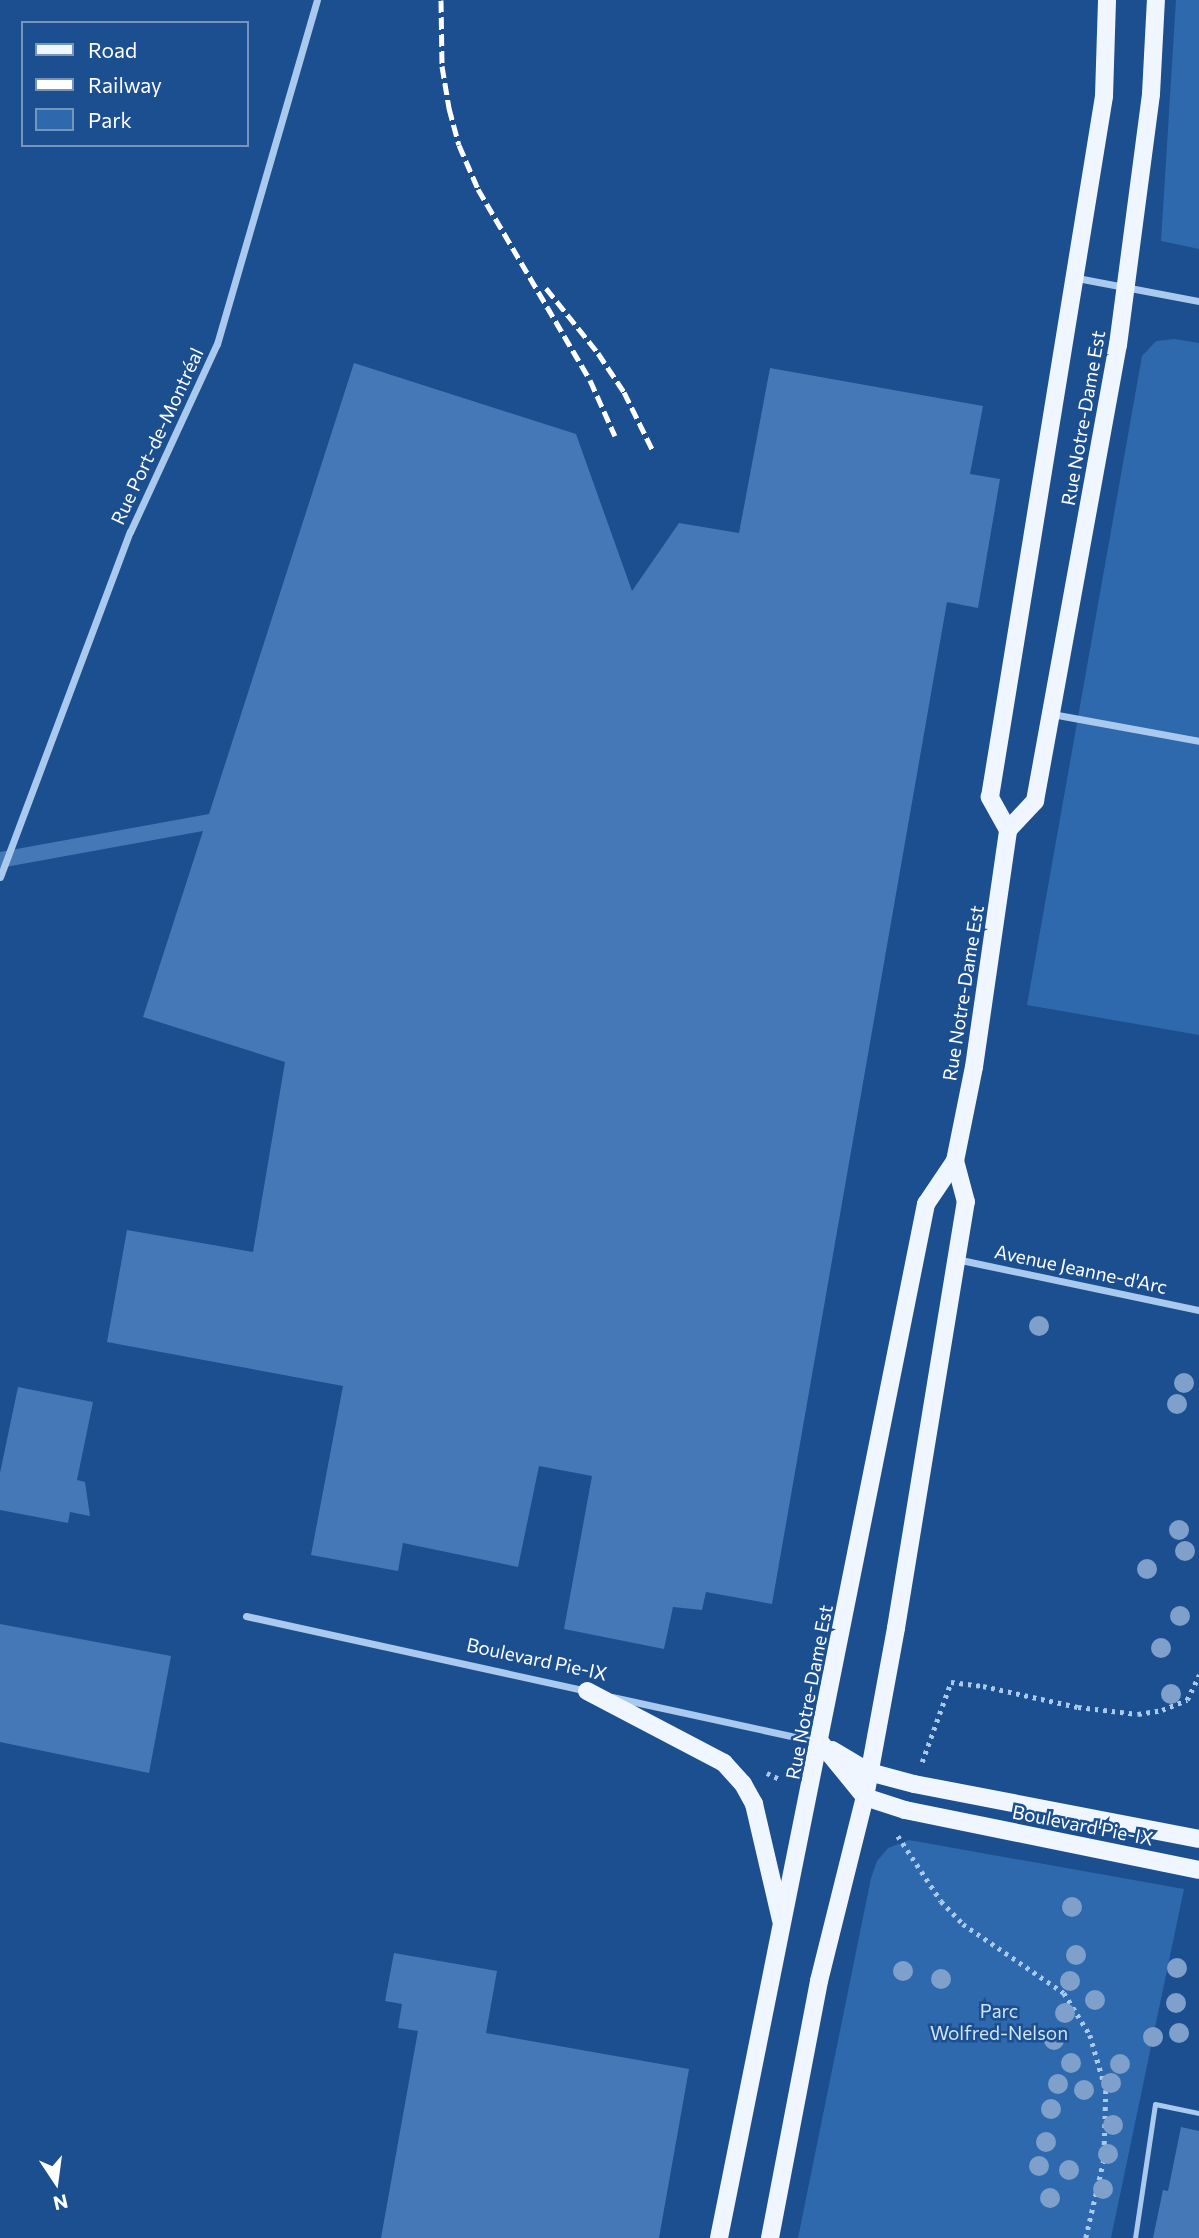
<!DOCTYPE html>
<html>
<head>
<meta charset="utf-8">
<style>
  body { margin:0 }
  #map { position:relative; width:1199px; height:2238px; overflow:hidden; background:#1b4f8f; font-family:Commissioner,sans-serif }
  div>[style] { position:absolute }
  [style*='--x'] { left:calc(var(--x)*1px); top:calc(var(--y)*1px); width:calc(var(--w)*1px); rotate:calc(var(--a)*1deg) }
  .green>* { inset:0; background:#2e69ad }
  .building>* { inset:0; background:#4478b7 }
  .path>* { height:4.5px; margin-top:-2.25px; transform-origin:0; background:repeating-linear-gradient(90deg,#a9c9ee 0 3.5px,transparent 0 8.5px) }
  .lane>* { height:5px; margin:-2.5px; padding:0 2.5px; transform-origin:2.5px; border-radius:2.5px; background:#a9c9ee }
  .street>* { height:7px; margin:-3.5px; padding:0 3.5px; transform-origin:3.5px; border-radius:3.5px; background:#a9c9ee }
  .primary>* { height:18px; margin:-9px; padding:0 9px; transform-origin:9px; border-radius:9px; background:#f0f6ff }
  .rail>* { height:5px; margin-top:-2.5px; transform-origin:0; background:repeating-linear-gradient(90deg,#fff 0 12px,transparent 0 17px) }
  .trees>* { width:20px; height:20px; margin:-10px; border-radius:50%; background:#7ea0ca }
  span { translate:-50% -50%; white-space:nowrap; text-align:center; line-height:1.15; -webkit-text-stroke:5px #1b4f8f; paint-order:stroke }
  .street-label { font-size:19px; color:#fff }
  .park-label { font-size:19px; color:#cfe3fa }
  .legend { position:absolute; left:21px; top:21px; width:228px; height:126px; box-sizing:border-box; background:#1b4f8f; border:2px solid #7695bc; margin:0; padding:9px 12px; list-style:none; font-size:21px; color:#fff }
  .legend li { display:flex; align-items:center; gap:14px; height:35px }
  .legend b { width:35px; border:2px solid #7695bc }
  .north { position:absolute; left:21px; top:2147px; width:70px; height:70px; -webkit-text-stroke:5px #1b4f8f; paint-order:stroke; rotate:167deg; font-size:19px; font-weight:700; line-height:28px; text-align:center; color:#fff }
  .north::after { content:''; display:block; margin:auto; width:24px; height:32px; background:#fff; clip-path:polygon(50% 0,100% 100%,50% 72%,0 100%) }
</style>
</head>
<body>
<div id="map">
  <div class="green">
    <i style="clip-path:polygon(1176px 0,1199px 0,1199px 249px,1161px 241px)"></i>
    <i style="clip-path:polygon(1175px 339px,1199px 343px,1199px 1035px,1027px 1005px,1142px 356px,1156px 341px)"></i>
    <i style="clip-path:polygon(909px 1840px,1184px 1889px,1111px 2238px,798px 2238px,871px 1878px,877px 1861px,888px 1848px)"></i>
  </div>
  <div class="building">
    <i style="clip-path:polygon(354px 363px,576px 434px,632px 591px,679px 523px,739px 533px,770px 368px,983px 406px,970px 474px,1000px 479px,978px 608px,947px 602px,772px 1604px,706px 1592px,702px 1610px,673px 1607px,664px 1649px,564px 1629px,592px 1476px,539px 1466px,518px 1567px,403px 1543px,398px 1571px,311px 1555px,343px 1386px,107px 1342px,127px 1230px,253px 1252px,285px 1062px,143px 1017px,203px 831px,0 868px,0 852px,209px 814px)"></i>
    <i style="clip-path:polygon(18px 1387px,93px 1402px,77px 1480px,85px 1482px,90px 1516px,70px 1512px,68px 1523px,0 1510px,0 1473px)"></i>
    <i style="clip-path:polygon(0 1624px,171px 1656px,149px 1773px,0 1742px)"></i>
    <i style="clip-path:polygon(394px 1953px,497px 1971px,486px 2033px,689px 2069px,659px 2238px,381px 2238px,418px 2031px,398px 2028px,402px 2004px,385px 2001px)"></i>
    <i style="clip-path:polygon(1181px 2127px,1199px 2131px,1199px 2238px,1153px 2238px,1163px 2190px,1168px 2191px)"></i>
  </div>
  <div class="path">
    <i style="--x:922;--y:1762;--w:85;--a:-70.1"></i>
    <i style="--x:951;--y:1682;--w:32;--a:7"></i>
    <i style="--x:983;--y:1686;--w:97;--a:12.5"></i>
    <i style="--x:1078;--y:1707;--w:60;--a:6.7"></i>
    <i style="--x:1138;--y:1714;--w:24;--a:-9"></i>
    <i style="--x:1162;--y:1710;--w:27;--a:-22"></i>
    <i style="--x:1187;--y:1700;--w:28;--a:-64"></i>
    <i style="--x:767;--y:1773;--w:14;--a:25"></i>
    <i style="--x:898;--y:1836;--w:78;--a:56.5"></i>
    <i style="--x:941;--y:1901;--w:32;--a:46"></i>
    <i style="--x:963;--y:1924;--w:122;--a:34.3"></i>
    <i style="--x:1064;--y:1993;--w:49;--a:58.2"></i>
    <i style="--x:1090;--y:2035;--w:57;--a:73.8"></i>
    <i style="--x:1106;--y:2090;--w:70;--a:91.6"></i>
    <i style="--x:1104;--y:2160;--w:80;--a:103"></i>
  </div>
  <div class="lane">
    <i style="--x:1135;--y:2238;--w:135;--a:-81.5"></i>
    <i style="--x:1155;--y:2104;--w:45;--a:11.6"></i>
  </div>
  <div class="street">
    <i style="--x:1077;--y:278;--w:124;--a:10.7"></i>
    <i style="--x:1052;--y:714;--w:149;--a:10.4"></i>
    <i style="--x:0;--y:877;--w:369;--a:-69.4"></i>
    <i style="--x:130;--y:532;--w:207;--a:-65.2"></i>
    <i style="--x:217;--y:344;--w:358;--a:-73.8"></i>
    <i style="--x:956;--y:1259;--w:248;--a:11.9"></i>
    <i style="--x:246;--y:1616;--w:349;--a:12.4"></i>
    <i style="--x:612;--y:1697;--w:212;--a:12.3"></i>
  </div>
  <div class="primary">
    <i style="--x:1008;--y:830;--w:38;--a:-119"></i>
    <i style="--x:990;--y:797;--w:710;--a:-80.76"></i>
    <i style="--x:1104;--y:96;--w:96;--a:-88.2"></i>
    <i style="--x:587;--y:1691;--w:155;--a:27.7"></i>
    <i style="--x:724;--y:1763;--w:28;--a:48"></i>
    <i style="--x:743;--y:1784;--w:23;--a:61"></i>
    <i style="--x:754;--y:1804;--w:119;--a:76.9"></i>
    <i style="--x:820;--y:1742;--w:71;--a:50.7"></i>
    <i style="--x:865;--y:1797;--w:42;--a:18"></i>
    <i style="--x:905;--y:1810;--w:300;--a:11.5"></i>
    <i style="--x:832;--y:1750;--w:43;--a:30.7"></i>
    <i style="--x:869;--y:1772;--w:47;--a:14.9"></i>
    <i style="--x:914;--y:1784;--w:290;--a:10.9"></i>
    <i style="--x:719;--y:2238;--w:1055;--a:-78.68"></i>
    <i style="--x:926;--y:1204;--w:52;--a:-56"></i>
    <i style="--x:955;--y:1161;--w:96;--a:-78.6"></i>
    <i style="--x:974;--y:1067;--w:239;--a:-81.8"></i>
    <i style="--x:1008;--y:830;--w:40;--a:-47"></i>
    <i style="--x:1035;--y:801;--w:463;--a:-79.7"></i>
    <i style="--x:1118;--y:345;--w:253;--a:-82.5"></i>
    <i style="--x:1151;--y:94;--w:94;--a:-87"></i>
    <i style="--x:770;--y:2238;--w:262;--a:-79.2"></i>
    <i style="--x:819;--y:1981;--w:190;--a:-76"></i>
    <i style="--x:865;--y:1797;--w:172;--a:-79.6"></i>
    <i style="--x:896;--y:1628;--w:432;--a:-80.7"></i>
    <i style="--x:966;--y:1202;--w:42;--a:-105"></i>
  </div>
  <div class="rail">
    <i style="--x:441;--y:0;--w:66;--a:89.1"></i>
    <i style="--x:442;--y:66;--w:43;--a:80.5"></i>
    <i style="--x:449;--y:108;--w:38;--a:75"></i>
    <i style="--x:459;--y:145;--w:48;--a:66.6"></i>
    <i style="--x:478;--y:189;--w:221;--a:59.6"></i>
    <i style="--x:590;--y:380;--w:61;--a:65.9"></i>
    <i style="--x:546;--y:288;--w:83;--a:51.3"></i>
    <i style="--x:598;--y:353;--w:47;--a:56.3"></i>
    <i style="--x:624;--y:392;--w:64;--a:63.8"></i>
  </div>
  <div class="trees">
    <i style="left:1039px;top:1326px"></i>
    <i style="left:1184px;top:1383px"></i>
    <i style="left:1177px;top:1404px"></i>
    <i style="left:1179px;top:1530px"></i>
    <i style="left:1185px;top:1551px"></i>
    <i style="left:1147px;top:1569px"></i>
    <i style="left:1180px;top:1616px"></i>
    <i style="left:1161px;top:1648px"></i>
    <i style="left:1171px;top:1694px"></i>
    <i style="left:1072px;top:1907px"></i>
    <i style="left:1076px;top:1955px"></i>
    <i style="left:1177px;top:1968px"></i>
    <i style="left:903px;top:1971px"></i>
    <i style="left:941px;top:1979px"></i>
    <i style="left:1070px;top:1981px"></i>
    <i style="left:1095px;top:2000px"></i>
    <i style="left:1176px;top:2003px"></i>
    <i style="left:1065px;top:2013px"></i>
    <i style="left:1179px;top:2033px"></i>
    <i style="left:1153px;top:2037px"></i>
    <i style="left:1054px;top:2040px"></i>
    <i style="left:1071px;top:2063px"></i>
    <i style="left:1120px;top:2064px"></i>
    <i style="left:1111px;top:2083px"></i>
    <i style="left:1058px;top:2084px"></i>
    <i style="left:1084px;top:2090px"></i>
    <i style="left:1051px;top:2109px"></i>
    <i style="left:1113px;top:2125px"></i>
    <i style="left:1046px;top:2142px"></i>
    <i style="left:1108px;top:2154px"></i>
    <i style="left:1039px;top:2166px"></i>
    <i style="left:1069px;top:2170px"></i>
    <i style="left:1103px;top:2189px"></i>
    <i style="left:1050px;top:2198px"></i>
  </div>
  <div class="street-label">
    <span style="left:1083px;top:418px;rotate:-80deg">Rue Notre-Dame Est</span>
    <span style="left:157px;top:436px;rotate:-65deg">Rue Port-de-Montréal</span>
    <span style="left:963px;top:993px;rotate:-81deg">Rue Notre-Dame Est</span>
    <span style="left:1081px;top:1269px;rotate:12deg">Avenue Jeanne-d'Arc</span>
    <span style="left:537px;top:1659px;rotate:12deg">Boulevard Pie-IX</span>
    <span style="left:809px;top:1692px;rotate:-79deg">Rue Notre-Dame Est</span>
    <span style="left:1083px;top:1825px;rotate:11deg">Boulevard Pie-IX</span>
  </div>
  <div class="park-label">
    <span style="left:999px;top:2022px">Parc<br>Wolfred-Nelson</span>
  </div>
  <ul class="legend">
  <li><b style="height:9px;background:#f0f6ff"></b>Road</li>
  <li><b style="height:9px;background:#fff"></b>Railway</li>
  <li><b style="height:19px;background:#2e69ad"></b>Park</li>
  </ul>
  <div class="north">N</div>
</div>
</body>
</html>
